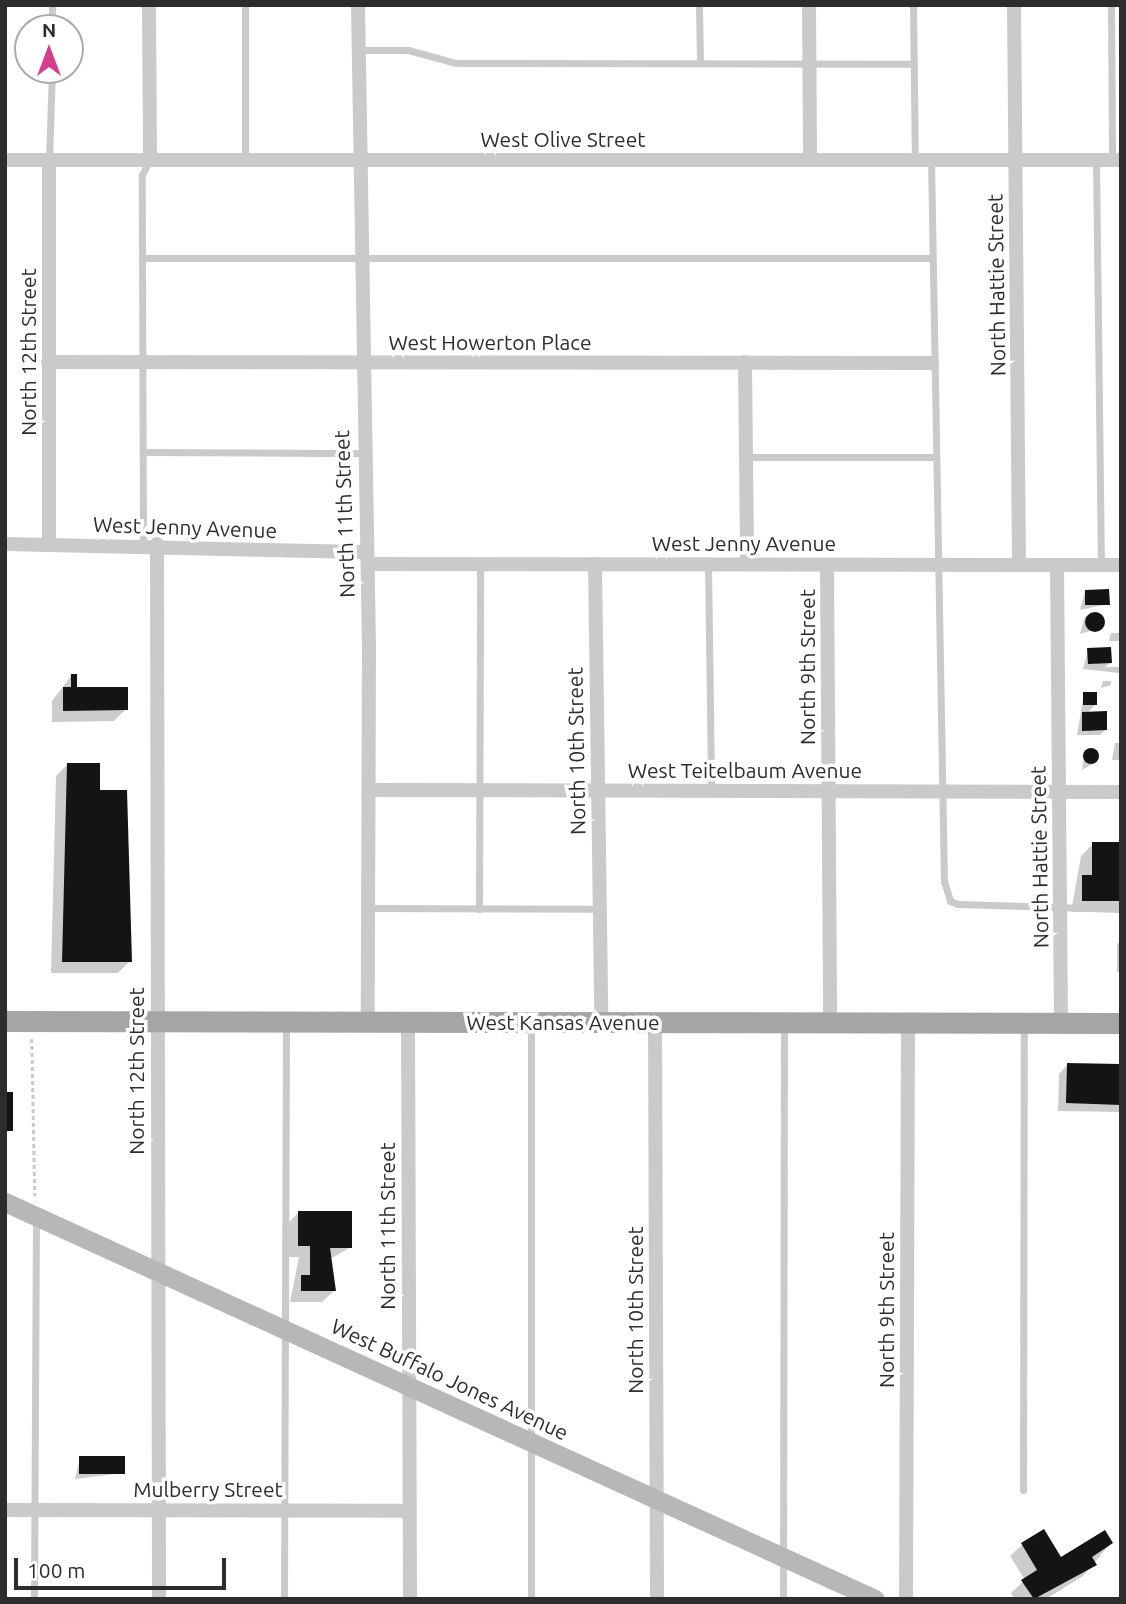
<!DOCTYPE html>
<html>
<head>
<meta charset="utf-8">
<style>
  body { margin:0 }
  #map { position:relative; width:1126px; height:1604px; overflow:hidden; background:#fff; font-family:Ubuntu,sans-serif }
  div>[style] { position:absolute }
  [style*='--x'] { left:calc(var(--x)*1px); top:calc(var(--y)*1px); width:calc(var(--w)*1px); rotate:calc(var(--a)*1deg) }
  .shadow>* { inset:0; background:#0003 }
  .building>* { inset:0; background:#141414 }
  .round { border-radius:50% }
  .path>* { height:2.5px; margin-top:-1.25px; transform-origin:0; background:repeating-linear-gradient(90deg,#cacaca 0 3.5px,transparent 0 7px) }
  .service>* { height:7px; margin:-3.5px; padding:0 3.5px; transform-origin:3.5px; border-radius:3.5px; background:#cacaca }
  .minor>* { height:14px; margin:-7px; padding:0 7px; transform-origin:7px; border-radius:7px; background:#cacaca }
  .secondary>* { height:19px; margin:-9.5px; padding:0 9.5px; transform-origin:9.5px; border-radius:9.5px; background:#b7b7b7 }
  .primary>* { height:21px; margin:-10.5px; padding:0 10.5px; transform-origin:10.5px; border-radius:10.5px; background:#a5a5a5 }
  span { translate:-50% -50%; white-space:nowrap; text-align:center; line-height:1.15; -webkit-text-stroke:7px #fff; paint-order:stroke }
  .street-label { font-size:21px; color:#2d2d2d }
  .frame { position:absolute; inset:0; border:7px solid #2d2d2d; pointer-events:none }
  .north { position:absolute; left:14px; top:14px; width:70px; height:70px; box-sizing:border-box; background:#fff; border:2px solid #ababab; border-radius:50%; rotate:0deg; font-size:19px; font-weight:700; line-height:28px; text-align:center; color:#2d2d2d }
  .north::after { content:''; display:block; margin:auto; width:24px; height:32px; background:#d63d8c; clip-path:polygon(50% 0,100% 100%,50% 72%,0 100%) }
  .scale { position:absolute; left:14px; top:1558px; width:212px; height:32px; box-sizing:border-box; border:4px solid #2d2d2d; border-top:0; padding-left:9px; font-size:21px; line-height:24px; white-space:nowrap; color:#2d2d2d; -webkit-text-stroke:5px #fff; paint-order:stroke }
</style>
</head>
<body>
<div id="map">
  <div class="shadow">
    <i style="clip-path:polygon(1085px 591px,1108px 604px,1080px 610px)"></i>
    <i style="clip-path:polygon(1085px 616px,1100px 616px,1104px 627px,1080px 634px)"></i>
    <i style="clip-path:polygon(1121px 633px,1119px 641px,1109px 641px,1111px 633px)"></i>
    <i style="clip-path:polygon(1088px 650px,1110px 663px,1105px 667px,1119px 667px,1119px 673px,1083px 669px)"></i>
    <i style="clip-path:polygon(71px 676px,76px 689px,126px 709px,114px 721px,52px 722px,52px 701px)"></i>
    <i style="clip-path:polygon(1103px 681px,1111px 681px,1111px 685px,1101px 688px)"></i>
    <i style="clip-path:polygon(1084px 693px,1096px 704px,1087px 713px,1105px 730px,1100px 735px,1077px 735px)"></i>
    <i style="clip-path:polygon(1115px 743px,1121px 743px,1121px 760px,1112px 760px)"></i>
    <i style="clip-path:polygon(1085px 750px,1097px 750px,1097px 761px,1082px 770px)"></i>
    <i style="clip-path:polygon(68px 764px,130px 961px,118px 973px,51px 973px,56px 776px)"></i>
    <i style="clip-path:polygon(1121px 842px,1121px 905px,1114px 912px,1071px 912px,1081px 856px,1093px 844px)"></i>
    <i style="clip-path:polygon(1121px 941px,1121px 972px,1117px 972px,1117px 944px)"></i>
    <i style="clip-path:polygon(1067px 1065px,1121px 1066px,1121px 1112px,1058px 1111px,1059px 1074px)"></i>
    <i style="clip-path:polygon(299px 1212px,351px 1247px,330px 1259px,334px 1291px,322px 1302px,290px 1302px,299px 1257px,287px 1257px,287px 1224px)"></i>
    <i style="clip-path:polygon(80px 1458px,123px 1473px,75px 1479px)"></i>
    <i style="clip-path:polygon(1111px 1543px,1083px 1576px,1046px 1599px,1015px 1599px,1011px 1593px,1025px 1580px,1010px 1556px,1022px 1545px,1060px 1559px)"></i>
  </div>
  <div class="building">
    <i style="clip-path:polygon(1109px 589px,1110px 605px,1085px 605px,1085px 590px)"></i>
    <i class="round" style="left:1085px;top:612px;width:20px;height:20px"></i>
    <i style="clip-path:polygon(1111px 647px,1112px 663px,1088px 664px,1087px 648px)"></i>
    <i style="clip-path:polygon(71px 674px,77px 674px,77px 687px,128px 687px,128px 710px,63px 711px,63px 687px,71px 687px)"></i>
    <i style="clip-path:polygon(1083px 692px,1097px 692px,1097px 705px,1083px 705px)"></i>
    <i style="clip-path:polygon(1107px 711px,1107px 730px,1082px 731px,1082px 712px)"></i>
    <i class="round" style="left:1083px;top:748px;width:16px;height:16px"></i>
    <i style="clip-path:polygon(67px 763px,100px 763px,100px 790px,127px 790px,132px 962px,62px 962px)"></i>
    <i style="clip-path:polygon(1092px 842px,1121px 842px,1121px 901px,1082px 901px,1082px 875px,1092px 875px)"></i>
    <i style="clip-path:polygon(1067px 1063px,1121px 1064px,1121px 1105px,1066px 1103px)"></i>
    <i style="clip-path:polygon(5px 1092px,13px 1092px,13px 1131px,5px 1131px)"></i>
    <i style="clip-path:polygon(298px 1211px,352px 1211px,352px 1248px,330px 1248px,336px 1291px,301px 1291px,301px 1275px,310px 1275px,310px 1246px,298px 1246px)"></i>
    <i style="clip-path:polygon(79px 1456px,125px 1456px,125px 1474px,79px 1474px)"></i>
    <i style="clip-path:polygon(1044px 1529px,1061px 1557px,1105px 1530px,1113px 1543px,1092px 1557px,1097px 1565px,1034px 1599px,1021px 1580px,1037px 1570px,1021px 1543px)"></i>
  </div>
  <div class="path">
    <i style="--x:32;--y:1039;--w:157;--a:88.9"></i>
  </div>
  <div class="service">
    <i style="--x:52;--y:5;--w:23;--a:90"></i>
    <i style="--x:245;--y:5;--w:155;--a:90"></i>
    <i style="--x:699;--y:5;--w:58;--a:89"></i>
    <i style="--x:913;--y:5;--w:155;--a:89.3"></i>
    <i style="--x:1111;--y:5;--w:154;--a:89.6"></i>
    <i style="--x:359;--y:50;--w:49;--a:0"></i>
    <i style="--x:408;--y:50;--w:50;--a:15.2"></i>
    <i style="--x:456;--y:63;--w:458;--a:0.1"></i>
    <i style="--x:49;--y:160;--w:90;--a:-88.1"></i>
    <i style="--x:931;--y:160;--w:721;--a:88.97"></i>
    <i style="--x:944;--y:881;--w:21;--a:73"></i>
    <i style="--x:950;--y:901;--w:9;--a:21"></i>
    <i style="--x:958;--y:904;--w:163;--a:1.8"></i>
    <i style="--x:1096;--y:160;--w:404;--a:89.3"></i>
    <i style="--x:143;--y:258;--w:789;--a:0"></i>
    <i style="--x:143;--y:452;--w:219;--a:0.3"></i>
    <i style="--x:745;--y:457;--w:188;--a:0"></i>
    <i style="--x:143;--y:544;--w:369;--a:-90.2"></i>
    <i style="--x:142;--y:175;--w:16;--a:-63"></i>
    <i style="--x:708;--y:564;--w:226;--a:89.2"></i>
    <i style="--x:369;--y:908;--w:230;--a:0.2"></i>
    <i style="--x:479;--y:909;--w:345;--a:-89.8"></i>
    <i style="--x:531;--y:1025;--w:574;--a:90"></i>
    <i style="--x:1023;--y:1490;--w:463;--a:-89.9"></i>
    <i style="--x:34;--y:1599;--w:379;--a:-89.7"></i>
    <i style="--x:284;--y:1599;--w:577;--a:-89.8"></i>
    <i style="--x:783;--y:1599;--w:574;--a:-89.9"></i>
  </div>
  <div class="minor">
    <i style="--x:149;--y:5;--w:155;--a:89.6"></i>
    <i style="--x:358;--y:5;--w:642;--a:89.02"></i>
    <i style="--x:369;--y:647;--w:374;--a:90.2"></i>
    <i style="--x:809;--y:5;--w:154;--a:89.6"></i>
    <i style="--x:1014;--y:5;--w:560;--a:89.49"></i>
    <i style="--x:5;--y:160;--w:1116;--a:0"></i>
    <i style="--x:49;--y:160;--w:384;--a:90"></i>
    <i style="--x:48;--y:362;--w:884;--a:0.06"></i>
    <i style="--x:745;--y:362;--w:202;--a:89.4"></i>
    <i style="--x:5;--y:544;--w:358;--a:1.3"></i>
    <i style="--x:157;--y:544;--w:1055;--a:89.89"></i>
    <i style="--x:368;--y:564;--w:753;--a:0.08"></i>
    <i style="--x:595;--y:564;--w:458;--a:89.2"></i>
    <i style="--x:827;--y:565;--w:456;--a:89.6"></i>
    <i style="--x:1057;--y:565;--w:458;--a:89.5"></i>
    <i style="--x:369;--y:790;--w:752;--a:0.15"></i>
    <i style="--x:408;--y:1021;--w:578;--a:89.8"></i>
    <i style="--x:655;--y:1022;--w:577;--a:89.8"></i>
    <i style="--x:5;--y:1510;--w:405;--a:0.1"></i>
    <i style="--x:906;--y:1599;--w:577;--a:-89.8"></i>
  </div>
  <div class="secondary">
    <i style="--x:5;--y:1202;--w:956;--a:24.53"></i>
  </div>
  <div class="primary">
    <i style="--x:5;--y:1021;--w:1116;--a:0.1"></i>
  </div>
  <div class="street-label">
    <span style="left:563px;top:139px">West Olive Street</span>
    <span style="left:996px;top:285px;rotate:-91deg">North Hattie Street</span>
    <span style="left:490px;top:342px">West Howerton Place</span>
    <span style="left:28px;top:352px;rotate:-90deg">North 12th Street</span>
    <span style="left:344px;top:514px;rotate:-92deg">North 11th Street</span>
    <span style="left:185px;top:527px;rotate:2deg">West Jenny Avenue</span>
    <span style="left:744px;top:543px">West Jenny Avenue</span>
    <span style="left:807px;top:667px;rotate:-90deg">North 9th Street</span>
    <span style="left:576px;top:751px;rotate:-91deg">North 10th Street</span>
    <span style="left:745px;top:770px">West Teitelbaum Avenue</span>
    <span style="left:1039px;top:857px;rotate:-91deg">North Hattie Street</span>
    <span style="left:563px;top:1022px">West Kansas Avenue</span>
    <span style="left:136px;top:1071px;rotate:-90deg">North 12th Street</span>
    <span style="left:387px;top:1226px;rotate:-90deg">North 11th Street</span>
    <span style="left:635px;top:1310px;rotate:-90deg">North 10th Street</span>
    <span style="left:886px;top:1310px;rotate:-90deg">North 9th Street</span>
    <span style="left:450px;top:1379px;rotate:25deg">West Buffalo Jones Avenue</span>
    <span style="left:208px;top:1489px">Mulberry Street</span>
  </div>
  <div class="frame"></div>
  <div class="north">N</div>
  <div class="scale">100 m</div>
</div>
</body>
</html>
